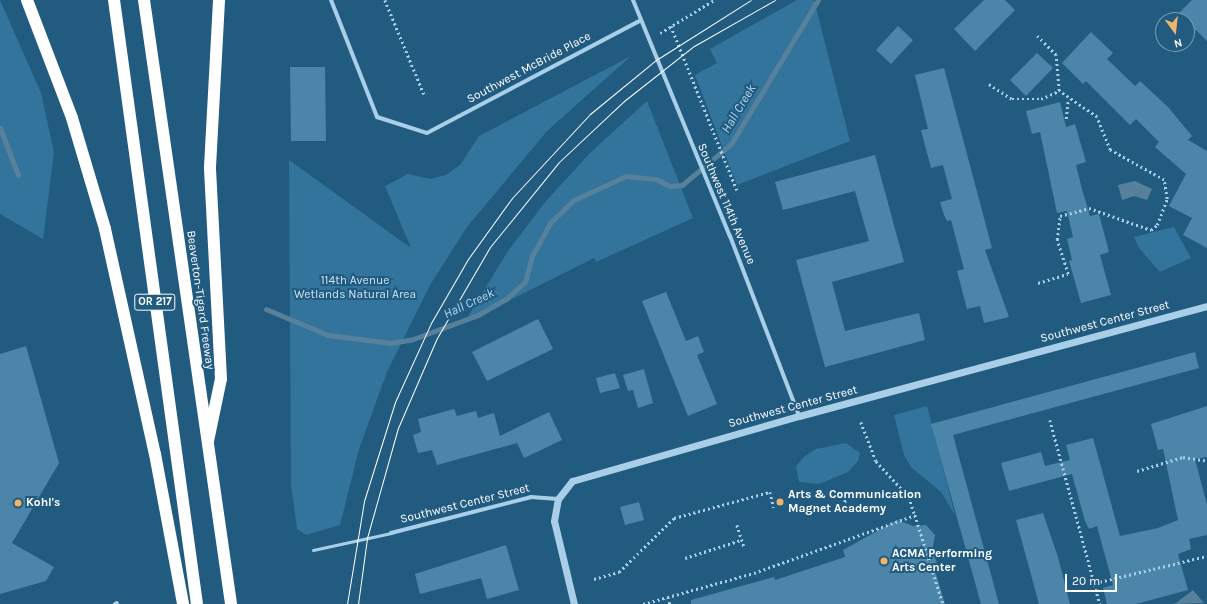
<!DOCTYPE html>
<html>
<head>
<meta charset="utf-8">
<style>
  body { margin:0 }
  #map { position:relative; width:1207px; height:604px; overflow:hidden; background:#225b80; font-family:Karla,sans-serif }
  div>[style] { position:absolute }
  [style*='--x'] { left:calc(var(--x)*1px); top:calc(var(--y)*1px); width:calc(var(--w)*1px); rotate:calc(var(--a)*1deg) }
  .green>* { inset:0; background:#32749c }
  .water>* { inset:0; background:#57819a }
  .stream>* { height:5px; margin:-2.5px; padding:0 2.5px; transform-origin:2.5px; border-radius:2.5px; background:#57819a }
  .building>* { inset:0; background:#4b85a9 }
  .path>* { height:2.5px; margin-top:-1.25px; transform-origin:0; background:repeating-linear-gradient(90deg,#a8cfe7 0 2px,transparent 0 5px) }
  .service>* { height:3px; margin:-1.5px; padding:0 1.5px; transform-origin:1.5px; border-radius:1.5px; background:#a8cfe7 }
  .minor>* { height:4px; margin:-2px; padding:0 2px; transform-origin:2px; border-radius:2px; background:#a8cfe7 }
  .tertiary>* { height:7px; margin:-3.5px; padding:0 3.5px; transform-origin:3.5px; border-radius:3.5px; background:#a8cfe7 }
  .motorway>* { height:12px; margin:-6px; padding:0 6px; transform-origin:6px; border-radius:6px; background:#fff }
  .tram>* { height:1px; margin:-0.5px; padding:0 0.5px; transform-origin:0.5px; border-radius:0.5px; background:#fff }
  .dots>* { width:11px; height:11px; translate:-50% -50%; box-sizing:border-box; border:2px solid #225b80; border-radius:50% }
  span { translate:-50% -50%; white-space:nowrap; text-align:center; line-height:1.15; -webkit-text-stroke:4px #225b80; paint-order:stroke }
  .shield-label span { padding:1px 3px; background:#225b80; border:1px solid; border-radius:3px; -webkit-text-stroke-width:0 }
  .shield-label { font-size:11px; color:#fff; font-weight:700 }
  .street-label { font-size:12px; color:#fff }
  .park-label { font-size:12px; color:#cbe6f5 }
  .poi-label { font-size:12px; color:#fff; font-weight:700 }
  .left { translate:0 -50%; text-align:left }
  .water-label { font-size:13px; color:#b3d9ef; font-style:italic }
  .north { position:absolute; left:1155px; top:12px; width:40px; height:40px; box-sizing:border-box; background:#225b80; border:1px solid #7a9db3; border-radius:50%; rotate:165deg; font-size:11px; font-weight:700; line-height:16px; text-align:center; color:#fff }
  .north::after { content:''; display:block; margin:auto; width:14px; height:18px; background:#f3b36a; clip-path:polygon(50% 0,100% 100%,50% 72%,0 100%) }
  .scale { position:absolute; left:1065px; top:574px; width:52px; height:18px; box-sizing:border-box; border:2px solid #fff; border-top:0; padding-left:5px; font-size:12px; line-height:14px; white-space:nowrap; color:#fff; -webkit-text-stroke:3px #225b80; paint-order:stroke }
</style>
</head>
<body>
<div id="map">
  <div class="green">
    <i style="clip-path:polygon(0 0,41px 93px,54px 152px,43px 239px,0 214px)"></i>
    <i style="clip-path:polygon(797px 0,814px 0,850px 141px,737px 185px,695px 75px,717px 63px,710px 49px)"></i>
    <i style="clip-path:polygon(631px 56px,547px 131px,467px 227px,430px 285px,387px 372px,359px 449px,340px 525px,306px 535px,297px 529px,291px 484px,289px 160px,411px 248px,385px 186px,408px 174px,430px 179px,446px 175px,460px 165px,479px 136px)"></i>
    <i style="clip-path:polygon(647px 101px,693px 218px,596px 262px,594px 258px,464px 323px,508px 251px,546px 201px,591px 152px)"></i>
    <i style="clip-path:polygon(1174px 227px,1191px 258px,1160px 272px,1139px 248px,1134px 237px)"></i>
    <i style="clip-path:polygon(927px 406px,955px 515px,941px 492px,911px 467px,904px 455px,894px 415px)"></i>
    <i style="clip-path:polygon(846px 443px,860px 453px,858px 461px,848px 472px,819px 484px,799px 482px,796px 466px,805px 456px,816px 449px)"></i>
  </div>
  <div class="water">
    <i style="clip-path:polygon(1135px 181px,1152px 189px,1147px 200px,1134px 196px,1122px 200px,1118px 185px)"></i>
    <i style="clip-path:polygon(1193px 590px,1204px 603px,1173px 604px,1176px 603px)"></i>
  </div>
  <div class="stream">
    <i style="--x:0;--y:128;--w:50;--a:69"></i>
    <i style="--x:266;--y:309;--w:67;--a:22.8"></i>
    <i style="--x:328;--y:335;--w:64;--a:7.2"></i>
    <i style="--x:391;--y:343;--w:22;--a:-10"></i>
    <i style="--x:413;--y:339;--w:69;--a:-20.3"></i>
    <i style="--x:478;--y:315;--w:34;--a:-30"></i>
    <i style="--x:507;--y:298;--w:24;--a:-42"></i>
    <i style="--x:525;--y:282;--w:27;--a:-75"></i>
    <i style="--x:532;--y:256;--w:38;--a:-61"></i>
    <i style="--x:550;--y:223;--w:33;--a:-44"></i>
    <i style="--x:574;--y:200;--w:57;--a:-24.8"></i>
    <i style="--x:626;--y:176;--w:30;--a:6"></i>
    <i style="--x:656;--y:179;--w:16;--a:27"></i>
    <i style="--x:670;--y:186;--w:12;--a:-5"></i>
    <i style="--x:682;--y:185;--w:64;--a:-39.9"></i>
    <i style="--x:731;--y:144;--w:168;--a:-58.9"></i>
  </div>
  <div class="building">
    <i style="clip-path:polygon(984px 0,1005px 0,1015px 10px,975px 51px,954px 29px)"></i>
    <i style="clip-path:polygon(1192px 0,1207px 0,1207px 41px,1196px 30px,1187px 38px,1187px 20px,1179px 13px)"></i>
    <i style="clip-path:polygon(898px 26px,913px 40px,891px 64px,876px 50px)"></i>
    <i style="clip-path:polygon(1091px 32px,1113px 53px,1107px 59px,1135px 86px,1140px 81px,1168px 107px,1192px 136px,1188px 140px,1207px 151px,1207px 248px,1183px 235px,1192px 218px,1169px 206px,1186px 174px,1155px 147px,1159px 142px,1136px 119px,1130px 125px,1086px 81px,1083px 84px,1062px 63px)"></i>
    <i style="clip-path:polygon(1037px 53px,1053px 68px,1026px 96px,1010px 80px)"></i>
    <i style="clip-path:polygon(290px 67px,325px 67px,326px 141px,291px 141px)"></i>
    <i style="clip-path:polygon(944px 68px,992px 248px,985px 250px,1009px 317px,984px 323px,980px 306px,967px 309px,957px 271px,964px 269px,951px 220px,947px 221px,944px 215px,940px 202px,952px 199px,943px 165px,931px 168px,921px 130px,928px 129px,915px 75px)"></i>
    <i style="clip-path:polygon(1060px 102px,1066px 127px,1075px 124px,1086px 162px,1076px 165px,1082px 189px,1090px 216px,1099px 214px,1109px 252px,1100px 255px,1111px 295px,1081px 303px,1069px 261px,1072px 260px,1067px 239px,1073px 237px,1067px 211px,1057px 213px,1040px 132px,1032px 134px,1026px 111px)"></i>
    <i style="clip-path:polygon(875px 155px,904px 262px,832px 282px,845px 331px,919px 313px,925px 340px,825px 367px,796px 260px,869px 241px,855px 191px,783px 210px,775px 182px)"></i>
    <i style="clip-path:polygon(666px 292px,686px 341px,698px 336px,704px 352px,697px 355px,717px 404px,688px 416px,642px 301px)"></i>
    <i style="clip-path:polygon(538px 319px,553px 349px,487px 381px,472px 352px)"></i>
    <i style="clip-path:polygon(26px 346px,59px 463px,12px 543px,54px 567px,46px 581px,0 594px,0 354px)"></i>
    <i style="clip-path:polygon(1195px 352px,1199px 368px,953px 435px,999px 604px,981px 604px,931px 424px)"></i>
    <i style="clip-path:polygon(644px 369px,653px 403px,638px 408px,633px 390px,628px 391px,623px 375px)"></i>
    <i style="clip-path:polygon(615px 373px,620px 388px,600px 393px,596px 378px)"></i>
    <i style="clip-path:polygon(1207px 406px,1207px 457px,1195px 459px,1207px 505px,1207px 535px,1189px 539px,1191px 549px,1178px 554px,1188px 590px,1136px 604px,1107px 604px,1103px 588px,1113px 585px,1097px 526px,1089px 529px,1085px 521px,1072px 474px,1009px 491px,1001px 463px,1041px 452px,1045px 466px,1070px 460px,1066px 445px,1093px 438px,1120px 536px,1158px 528px,1178px 520px,1163px 449px,1158px 450px,1151px 424px)"></i>
    <i style="clip-path:polygon(454px 409px,457px 416px,476px 411px,478px 418px,494px 413px,500px 436px,549px 412px,562px 440px,524px 458px,517px 443px,437px 465px,432px 450px,418px 453px,413px 435px,421px 432px,418px 419px)"></i>
    <i style="clip-path:polygon(639px 502px,644px 520px,625px 525px,620px 507px)"></i>
    <i style="clip-path:polygon(1043px 513px,1058px 557px,1070px 604px,1039px 604px,1016px 520px)"></i>
    <i style="clip-path:polygon(897px 520px,913px 526px,926px 525px,935px 535px,932px 551px,937px 563px,933px 564px,945px 604px,691px 604px,691px 600px,774px 577px,775px 580px,845px 557px,843px 550px)"></i>
    <i style="clip-path:polygon(506px 545px,519px 590px,487px 599px,481px 578px,420px 594px,415px 574px)"></i>
  </div>
  <div class="path">
    <i style="--x:385;--y:0;--w:102;--a:67.5"></i>
    <i style="--x:671;--y:26;--w:177;--a:68.1"></i>
    <i style="--x:660;--y:33;--w:63;--a:-31.4"></i>
    <i style="--x:989;--y:84;--w:27;--a:33"></i>
    <i style="--x:1012;--y:99;--w:29;--a:0"></i>
    <i style="--x:1041;--y:99;--w:20;--a:-24"></i>
    <i style="--x:1059;--y:91;--w:36;--a:-95"></i>
    <i style="--x:1056;--y:55;--w:30;--a:-135"></i>
    <i style="--x:1066;--y:119;--w:20;--a:-84"></i>
    <i style="--x:1038;--y:283;--w:31;--a:-17"></i>
    <i style="--x:1068;--y:274;--w:36;--a:-108"></i>
    <i style="--x:1057;--y:240;--w:24;--a:-83"></i>
    <i style="--x:1060;--y:216;--w:30;--a:-15"></i>
    <i style="--x:1089;--y:208;--w:66;--a:19.5"></i>
    <i style="--x:1151;--y:230;--w:8;--a:-40"></i>
    <i style="--x:1157;--y:225;--w:28;--a:-69"></i>
    <i style="--x:1167;--y:199;--w:19;--a:-99"></i>
    <i style="--x:1164;--y:180;--w:62;--a:-150.9"></i>
    <i style="--x:1110;--y:150;--w:35;--a:-112"></i>
    <i style="--x:1097;--y:117;--w:46;--a:-145.6"></i>
    <i style="--x:1050;--y:420;--w:191;--a:74.8"></i>
    <i style="--x:861;--y:422;--w:42;--a:69"></i>
    <i style="--x:876;--y:461;--w:49;--a:47.5"></i>
    <i style="--x:909;--y:497;--w:19;--a:72"></i>
    <i style="--x:1137;--y:471;--w:48;--a:-16.9"></i>
    <i style="--x:1183;--y:457;--w:24;--a:9"></i>
    <i style="--x:843;--y:512;--w:19;--a:-81"></i>
    <i style="--x:737;--y:525;--w:23;--a:72"></i>
    <i style="--x:685;--y:558;--w:59;--a:-17.8"></i>
    <i style="--x:594;--y:579;--w:26;--a:-16"></i>
    <i style="--x:619;--y:572;--w:77;--a:-44.5"></i>
    <i style="--x:674;--y:518;--w:99;--a:-15.2"></i>
    <i style="--x:770;--y:492;--w:16;--a:76"></i>
    <i style="--x:1095;--y:583;--w:115;--a:-13.6"></i>
    <i style="--x:668;--y:597;--w:7;--a:74"></i>
    <i style="--x:643;--y:604;--w:115;--a:-15.6"></i>
    <i style="--x:754;--y:573;--w:171;--a:-19.8"></i>
    <i style="--x:915;--y:515;--w:93;--a:72.5"></i>
  </div>
  <div class="service">
    <i style="--x:313;--y:550;--w:80;--a:-12.3"></i>
  </div>
  <div class="minor">
    <i style="--x:331;--y:0;--w:126;--a:68.5"></i>
    <i style="--x:377;--y:117;--w:52;--a:17.7"></i>
    <i style="--x:427;--y:133;--w:242;--a:-27.8"></i>
    <i style="--x:633;--y:0;--w:255;--a:67.7"></i>
    <i style="--x:730;--y:236;--w:193;--a:69"></i>
    <i style="--x:391;--y:533;--w:145;--a:-14.4"></i>
    <i style="--x:531;--y:497;--w:27;--a:4"></i>
    <i style="--x:115;--y:604;--w:2;--a:-27"></i>
  </div>
  <div class="tertiary">
    <i style="--x:574;--y:604;--w:85;--a:-103.5"></i>
    <i style="--x:554;--y:521;--w:22;--a:-80"></i>
    <i style="--x:558;--y:499;--w:23;--a:-52"></i>
    <i style="--x:572;--y:481;--w:236;--a:-16"></i>
    <i style="--x:799;--y:416;--w:423;--a:-15.1"></i>
  </div>
  <div class="motorway">
    <i style="--x:27;--y:0;--w:126;--a:69.1"></i>
    <i style="--x:72;--y:118;--w:116;--a:73.4"></i>
    <i style="--x:105;--y:229;--w:230;--a:77.5"></i>
    <i style="--x:155;--y:454;--w:153;--a:79.4"></i>
    <i style="--x:114;--y:0;--w:610;--a:82.18"></i>
    <i style="--x:144;--y:0;--w:610;--a:81.8"></i>
    <i style="--x:208;--y:441;--w:63;--a:-78.2"></i>
    <i style="--x:221;--y:379;--w:212;--a:-93"></i>
    <i style="--x:210;--y:167;--w:167;--a:-86.9"></i>
  </div>
  <div class="tram">
    <i style="--x:347;--y:604;--w:104;--a:-80.6"></i>
    <i style="--x:364;--y:501;--w:104;--a:-72.6"></i>
    <i style="--x:395;--y:402;--w:87;--a:-65.5"></i>
    <i style="--x:431;--y:323;--w:74;--a:-60"></i>
    <i style="--x:468;--y:259;--w:75;--a:-54.2"></i>
    <i style="--x:512;--y:198;--w:115;--a:-47.1"></i>
    <i style="--x:590;--y:114;--w:85;--a:-39.3"></i>
    <i style="--x:656;--y:60;--w:112;--a:-32.3"></i>
    <i style="--x:358;--y:604;--w:67;--a:-82.2"></i>
    <i style="--x:367;--y:538;--w:114;--a:-74.3"></i>
    <i style="--x:398;--y:428;--w:98;--a:-66.6"></i>
    <i style="--x:437;--y:338;--w:105;--a:-59.8"></i>
    <i style="--x:490;--y:247;--w:109;--a:-50.9"></i>
    <i style="--x:559;--y:162;--w:89;--a:-43.2"></i>
    <i style="--x:624;--y:101;--w:89;--a:-38.2"></i>
    <i style="--x:694;--y:46;--w:93;--a:-29.6"></i>
  </div>
  <div class="dots">
    <i style="left:780px;top:502px;background:#f3b36a"></i>
    <i style="left:18px;top:503px;background:#f3b36a"></i>
    <i style="left:884px;top:561px;background:#f3b36a"></i>
  </div>
  <div class="shield-label">
    <span style="left:155px;top:302px">OR 217</span>
  </div>
  <div class="street-label">
    <span style="left:529px;top:68px;rotate:-28deg">Southwest McBride Place</span>
    <span style="left:726px;top:204px;rotate:67deg">Southwest 114th Avenue</span>
    <span style="left:200px;top:300px;rotate:82deg">Beaverton-Tigard Freeway</span>
    <span style="left:1105px;top:322px;rotate:-15deg">Southwest Center Street</span>
    <span style="left:793px;top:407px;rotate:-15deg">Southwest Center Street</span>
    <span style="left:465px;top:504px;rotate:-14deg">Southwest Center Street</span>
  </div>
  <div class="park-label">
    <span style="left:355px;top:288px">114th Avenue<br>Wetlands Natural Area</span>
  </div>
  <div class="poi-label">
    <span class="left" style="left:788px;top:502px">Arts &amp; Communication<br>Magnet Academy</span>
    <span class="left" style="left:26px;top:503px">Kohl's</span>
    <span class="left" style="left:892px;top:561px">ACMA Performing<br>Arts Center</span>
  </div>
  <div class="water-label">
    <span style="left:739px;top:109px;rotate:-59deg">Hall Creek</span>
    <span style="left:469px;top:304px;rotate:-25deg">Hall Creek</span>
  </div>
  <div class="north">N</div>
  <div class="scale">20 m</div>
</div>
</body>
</html>
